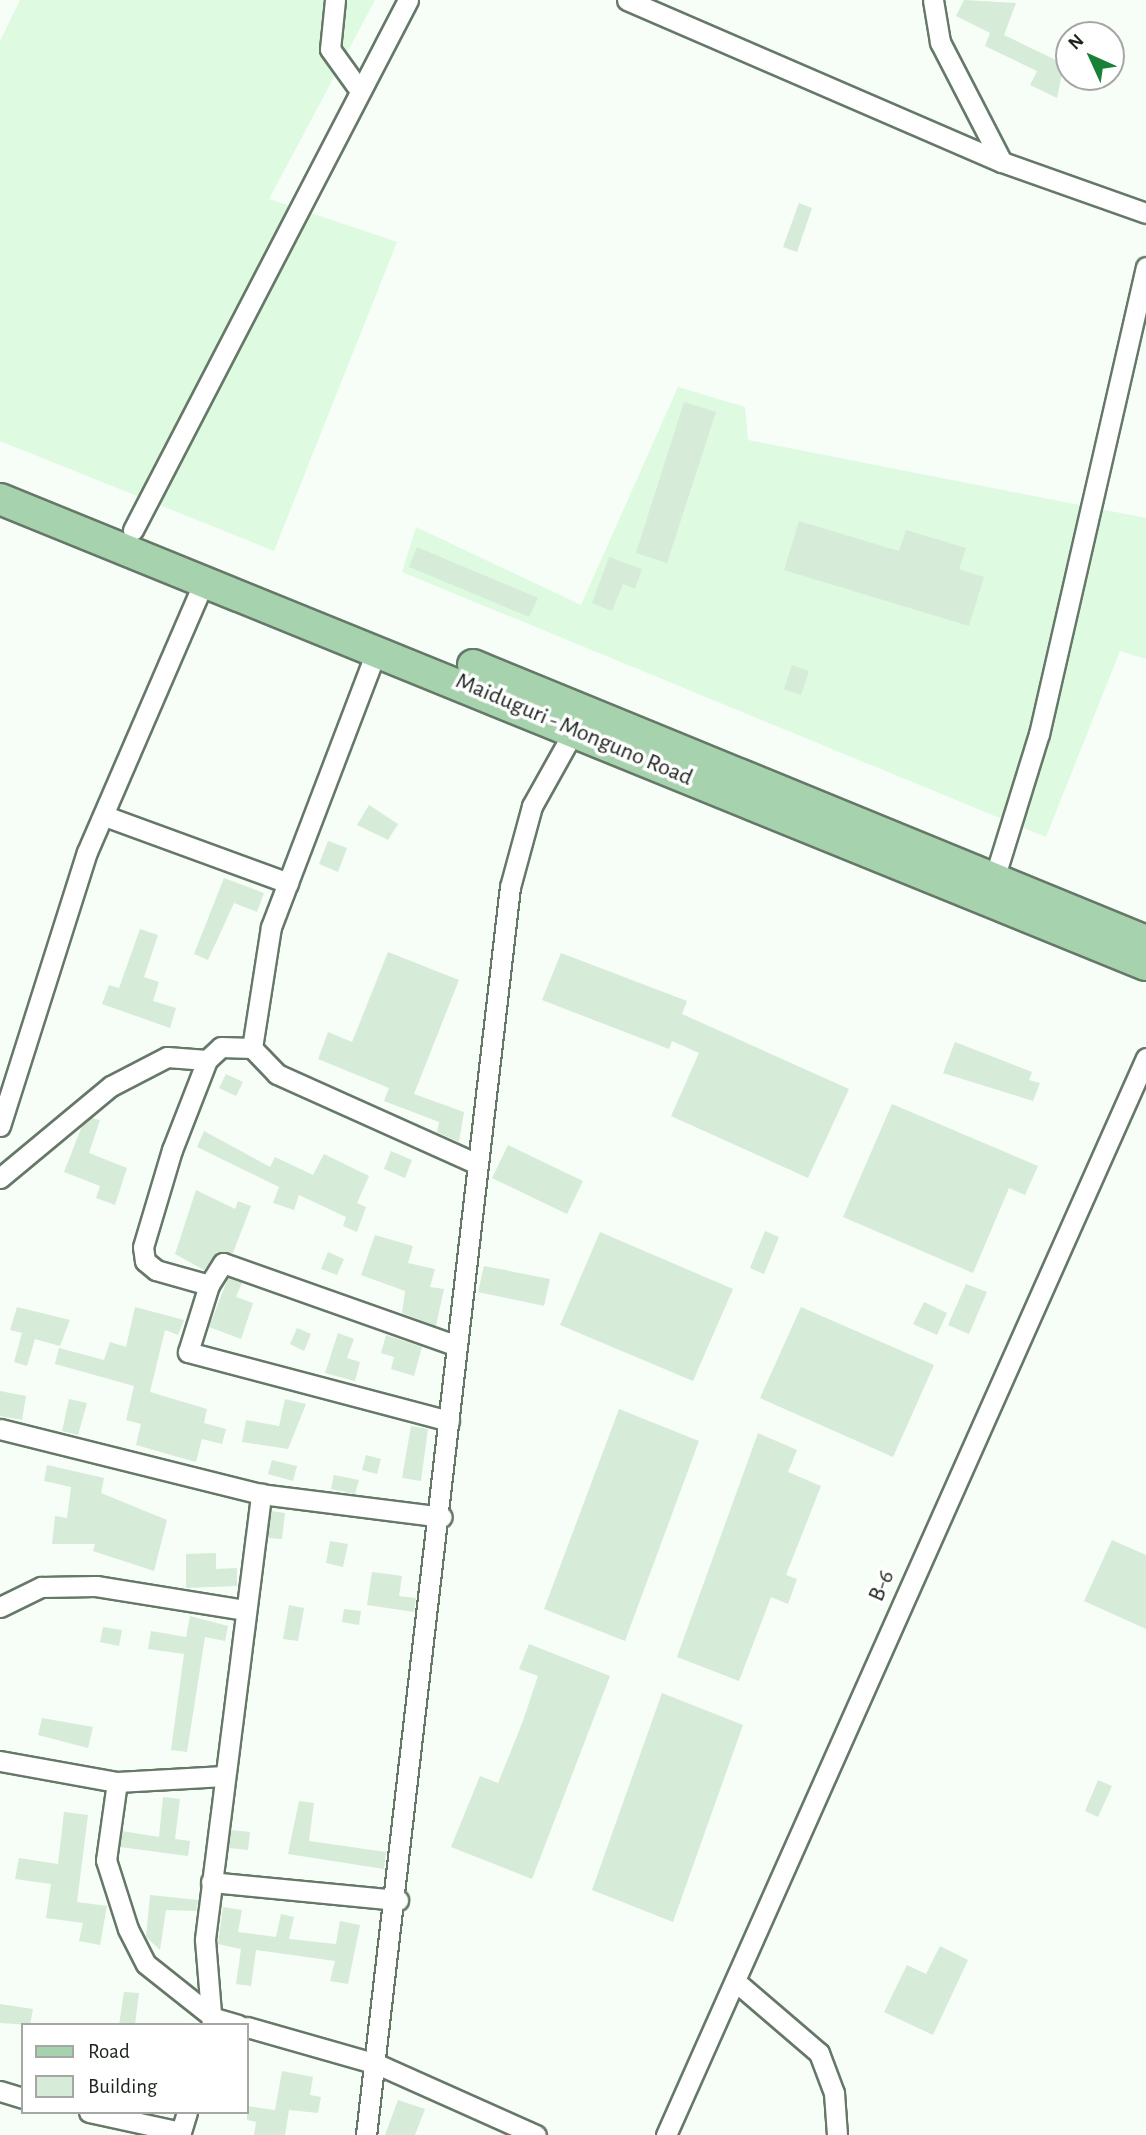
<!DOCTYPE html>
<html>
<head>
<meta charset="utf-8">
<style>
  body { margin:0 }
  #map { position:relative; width:1146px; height:2135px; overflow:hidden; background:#f6fef7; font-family:"Alegreya Sans",sans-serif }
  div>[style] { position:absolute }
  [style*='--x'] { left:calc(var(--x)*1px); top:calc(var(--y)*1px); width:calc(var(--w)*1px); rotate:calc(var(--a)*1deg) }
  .built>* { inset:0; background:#defae1 }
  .building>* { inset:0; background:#d6ebd8 }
  .roads { filter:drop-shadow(2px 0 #667868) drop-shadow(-2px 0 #667868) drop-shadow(0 2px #667868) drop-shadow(0 -2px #667868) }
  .minor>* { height:19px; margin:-9.5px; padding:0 9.5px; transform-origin:9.5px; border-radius:9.5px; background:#fff }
  .primary>* { height:30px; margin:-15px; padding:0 15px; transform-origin:15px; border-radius:15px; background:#a6d3ad }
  span { translate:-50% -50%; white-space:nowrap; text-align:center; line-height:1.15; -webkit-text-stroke:7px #fff; paint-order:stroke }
  .street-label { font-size:24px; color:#1d241d }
  .legend { position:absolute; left:21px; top:2023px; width:228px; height:91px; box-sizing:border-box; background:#fff; border:2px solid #a5a7a5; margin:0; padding:9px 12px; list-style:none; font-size:21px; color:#1d241d }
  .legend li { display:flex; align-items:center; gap:14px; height:35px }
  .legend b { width:35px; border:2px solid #a5a7a5 }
  .north { position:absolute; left:1055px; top:21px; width:70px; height:70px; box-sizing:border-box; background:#fff; border:2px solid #a5a7a5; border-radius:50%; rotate:315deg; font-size:19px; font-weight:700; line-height:28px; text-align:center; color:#1d241d }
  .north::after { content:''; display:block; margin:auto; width:24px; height:32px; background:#188136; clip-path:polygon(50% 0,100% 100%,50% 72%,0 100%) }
</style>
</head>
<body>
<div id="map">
  <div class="built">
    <i style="clip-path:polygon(20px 0,375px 0,269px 199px,397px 242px,274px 551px,0 441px,0 41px)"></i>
    <i style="clip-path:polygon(678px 387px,745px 407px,748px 440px,1146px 518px,1146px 659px,1120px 651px,1046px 837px,402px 572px,416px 527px,581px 605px)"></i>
  </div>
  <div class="building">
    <i style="clip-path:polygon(964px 0,1016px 3px,1004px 35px,1064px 64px,1057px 98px,1030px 85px,1037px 71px,985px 46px,990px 33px,956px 16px)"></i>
    <i style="clip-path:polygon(799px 203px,812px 208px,797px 252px,783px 247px)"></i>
    <i style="clip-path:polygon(684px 402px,716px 412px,667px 563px,636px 553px)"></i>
    <i style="clip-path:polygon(799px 521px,899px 551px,906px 530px,966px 548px,959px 569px,984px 577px,969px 626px,784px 570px)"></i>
    <i style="clip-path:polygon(417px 547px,538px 598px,529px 617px,409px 567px)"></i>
    <i style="clip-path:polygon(609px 557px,642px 569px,635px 589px,623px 584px,612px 611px,592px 603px)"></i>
    <i style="clip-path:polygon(792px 665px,809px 671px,801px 695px,784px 689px)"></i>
    <i style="clip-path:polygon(369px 805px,398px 824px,388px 840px,357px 825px)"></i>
    <i style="clip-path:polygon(328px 841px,347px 848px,338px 872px,319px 864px)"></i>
    <i style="clip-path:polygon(224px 878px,264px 893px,257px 912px,234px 903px,208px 960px,194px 954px)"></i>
    <i style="clip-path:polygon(140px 929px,158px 935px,144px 977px,159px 982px,153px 1001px,176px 1008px,170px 1028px,102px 1004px,109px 985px,119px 988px)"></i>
    <i style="clip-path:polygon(388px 952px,459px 980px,414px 1094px,464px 1112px,459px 1142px,437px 1132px,439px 1122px,384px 1101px,389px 1088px,318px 1059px,328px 1032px,352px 1042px)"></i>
    <i style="clip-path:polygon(561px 953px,687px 1001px,682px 1014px,849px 1089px,808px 1178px,671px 1116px,699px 1053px,672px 1041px,669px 1049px,542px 1000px)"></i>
    <i style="clip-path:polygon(955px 1042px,1032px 1072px,1029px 1080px,1040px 1083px,1033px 1101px,943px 1073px)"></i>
    <i style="clip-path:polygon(226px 1074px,243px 1082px,236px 1096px,219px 1088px)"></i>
    <i style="clip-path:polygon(892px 1104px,1038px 1166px,1025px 1195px,1009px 1188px,973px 1273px,843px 1217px)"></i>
    <i style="clip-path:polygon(92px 1118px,100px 1120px,89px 1153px,127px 1168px,115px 1205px,96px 1198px,100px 1186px,64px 1172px,82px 1126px)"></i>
    <i style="clip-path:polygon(204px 1131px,270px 1167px,275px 1157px,313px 1175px,324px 1154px,369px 1176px,357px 1203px,366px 1207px,357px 1232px,343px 1226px,346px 1217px,299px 1195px,294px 1210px,273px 1203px,279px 1187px,197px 1147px)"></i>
    <i style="clip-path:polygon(508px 1145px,583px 1181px,567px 1214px,492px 1178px)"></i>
    <i style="clip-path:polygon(391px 1151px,412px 1160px,405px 1178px,384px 1169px)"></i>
    <i style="clip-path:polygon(196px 1190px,235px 1209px,238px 1201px,251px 1206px,233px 1253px,217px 1252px,204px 1270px,175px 1254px)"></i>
    <i style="clip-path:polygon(765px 1231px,779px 1237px,764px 1274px,750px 1268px)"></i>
    <i style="clip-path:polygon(600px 1232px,733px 1289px,693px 1381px,560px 1325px)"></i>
    <i style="clip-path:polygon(375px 1235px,413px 1246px,408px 1263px,435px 1269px,430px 1287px,444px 1289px,436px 1326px,402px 1313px,405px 1291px,361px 1275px)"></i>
    <i style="clip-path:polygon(328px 1252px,344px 1259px,337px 1275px,321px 1269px)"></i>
    <i style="clip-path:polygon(484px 1266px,550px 1279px,544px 1306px,478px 1292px)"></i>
    <i style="clip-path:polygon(228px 1278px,242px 1283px,236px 1297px,253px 1303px,241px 1339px,209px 1327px)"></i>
    <i style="clip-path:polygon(966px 1284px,987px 1292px,969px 1334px,948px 1325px)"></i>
    <i style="clip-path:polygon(924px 1302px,947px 1313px,937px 1335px,913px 1324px)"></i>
    <i style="clip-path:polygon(17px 1307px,70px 1320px,60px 1346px,35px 1339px,27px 1366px,14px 1362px,22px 1333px,10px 1330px)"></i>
    <i style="clip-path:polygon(135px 1307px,184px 1320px,178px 1335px,165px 1330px,150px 1392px,207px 1409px,204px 1423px,226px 1429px,222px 1444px,202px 1439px,196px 1462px,136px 1445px,141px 1424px,126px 1420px,134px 1386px,55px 1364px,59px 1348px,104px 1360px,110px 1342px,126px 1347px)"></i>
    <i style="clip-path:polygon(801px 1307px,934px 1365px,893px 1457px,760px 1398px)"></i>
    <i style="clip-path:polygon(297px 1328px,311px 1334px,304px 1351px,290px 1344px)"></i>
    <i style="clip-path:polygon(338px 1333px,354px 1339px,347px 1358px,360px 1362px,355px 1381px,325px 1373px)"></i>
    <i style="clip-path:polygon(386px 1335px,422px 1347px,414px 1376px,391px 1369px,394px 1357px,381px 1353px)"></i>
    <i style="clip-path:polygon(0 1391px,26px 1396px,22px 1420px,0 1416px)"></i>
    <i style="clip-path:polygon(69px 1399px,87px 1403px,78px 1435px,62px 1431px)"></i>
    <i style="clip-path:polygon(285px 1399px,306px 1404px,288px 1449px,242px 1442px,246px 1420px,279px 1426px)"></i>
    <i style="clip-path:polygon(619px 1409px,699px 1441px,625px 1641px,544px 1609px)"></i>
    <i style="clip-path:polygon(411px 1426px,428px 1429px,421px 1481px,402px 1478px)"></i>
    <i style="clip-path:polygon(758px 1433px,797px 1450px,788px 1472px,821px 1486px,786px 1575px,797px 1579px,788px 1604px,771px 1597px,739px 1681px,677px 1657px)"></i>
    <i style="clip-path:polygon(366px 1455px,381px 1459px,377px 1474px,362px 1470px)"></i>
    <i style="clip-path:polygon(272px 1460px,297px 1466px,293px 1481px,268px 1474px)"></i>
    <i style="clip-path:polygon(47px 1465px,104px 1478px,101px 1493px,167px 1520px,154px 1571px,93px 1551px,95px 1544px,52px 1544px,55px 1516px,67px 1518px,71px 1487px,44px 1481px)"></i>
    <i style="clip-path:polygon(334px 1475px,359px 1480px,355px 1494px,331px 1489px)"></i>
    <i style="clip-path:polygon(271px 1511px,285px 1513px,282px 1539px,268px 1538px)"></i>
    <i style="clip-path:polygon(1112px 1540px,1146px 1555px,1146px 1629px,1084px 1601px)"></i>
    <i style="clip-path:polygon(330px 1541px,348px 1544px,343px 1567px,326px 1563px)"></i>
    <i style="clip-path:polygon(216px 1553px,216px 1569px,237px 1568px,237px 1586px,186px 1588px,186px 1554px)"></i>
    <i style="clip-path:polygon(372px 1572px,402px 1576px,399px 1596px,416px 1598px,414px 1612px,367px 1605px)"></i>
    <i style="clip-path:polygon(289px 1605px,304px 1608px,298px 1641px,283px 1639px)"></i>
    <i style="clip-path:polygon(344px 1609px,361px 1611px,359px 1625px,342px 1622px)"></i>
    <i style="clip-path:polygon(190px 1616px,228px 1626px,225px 1641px,205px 1637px,187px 1752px,171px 1750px,184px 1654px,148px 1649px,151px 1631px,186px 1637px)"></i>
    <i style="clip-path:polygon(103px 1627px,122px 1630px,119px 1646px,100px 1642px)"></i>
    <i style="clip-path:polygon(529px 1644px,610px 1676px,532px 1879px,451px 1847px,480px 1776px,498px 1783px,523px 1721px,538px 1676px,519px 1669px)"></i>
    <i style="clip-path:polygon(662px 1693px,743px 1725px,673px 1922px,592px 1890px)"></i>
    <i style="clip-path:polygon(42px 1718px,93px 1727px,88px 1748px,38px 1735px)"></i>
    <i style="clip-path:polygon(1098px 1780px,1112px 1786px,1098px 1817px,1085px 1811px)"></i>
    <i style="clip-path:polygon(163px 1797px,180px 1799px,175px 1839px,190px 1841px,188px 1856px,120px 1847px,122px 1831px,159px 1837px)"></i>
    <i style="clip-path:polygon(299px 1801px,314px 1803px,309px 1841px,386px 1852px,384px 1869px,288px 1854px)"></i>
    <i style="clip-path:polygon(64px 1812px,88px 1815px,77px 1902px,107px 1906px,100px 1945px,79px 1941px,83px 1923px,46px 1918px,51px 1884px,15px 1879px,19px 1858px,58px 1864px)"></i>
    <i style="clip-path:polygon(231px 1830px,250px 1832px,248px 1850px,229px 1848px)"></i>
    <i style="clip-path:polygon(150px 1895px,198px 1900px,196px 1911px,166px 1910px,160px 1950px,146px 1937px)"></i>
    <i style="clip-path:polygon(223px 1907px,242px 1910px,238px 1932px,276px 1937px,281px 1914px,294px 1917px,289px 1939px,336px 1944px,340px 1921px,360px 1925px,348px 1984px,330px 1981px,335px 1961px,256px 1950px,251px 1986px,236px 1984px,241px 1949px,218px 1944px)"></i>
    <i style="clip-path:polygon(940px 1946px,968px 1960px,933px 2035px,884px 2012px,907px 1965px,926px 1974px)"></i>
    <i style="clip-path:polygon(124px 1992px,139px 1993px,135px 2025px,119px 2025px)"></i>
    <i style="clip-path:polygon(0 2004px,33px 2009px,30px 2025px,0 2023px)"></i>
    <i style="clip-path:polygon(282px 2071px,313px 2077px,310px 2095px,321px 2097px,318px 2113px,289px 2110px,285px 2135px,254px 2135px,256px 2122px,247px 2120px,247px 2106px,275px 2110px)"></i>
    <i style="clip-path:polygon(398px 2100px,425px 2109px,415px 2135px,385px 2135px)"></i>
  </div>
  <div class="roads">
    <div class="minor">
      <i style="--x:335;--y:0;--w:49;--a:95.8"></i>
      <i style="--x:330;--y:49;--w:48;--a:54.3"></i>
      <i style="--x:627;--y:0;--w:408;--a:23.4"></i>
      <i style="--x:1002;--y:162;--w:153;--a:19.5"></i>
      <i style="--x:933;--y:0;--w:43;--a:80.5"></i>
      <i style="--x:940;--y:42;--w:135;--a:62.7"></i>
      <i style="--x:133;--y:530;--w:597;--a:-62.58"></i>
      <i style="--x:105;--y:816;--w:195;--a:20.1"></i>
      <i style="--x:994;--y:879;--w:152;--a:-72.8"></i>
      <i style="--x:1039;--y:734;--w:479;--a:-77.1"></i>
      <i style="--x:252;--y:1048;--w:122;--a:-81.1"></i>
      <i style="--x:271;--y:927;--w:298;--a:-69.1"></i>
      <i style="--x:0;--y:1126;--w:287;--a:-72.4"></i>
      <i style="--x:87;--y:852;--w:295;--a:-66.6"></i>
      <i style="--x:0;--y:1178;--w:144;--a:-39.7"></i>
      <i style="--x:111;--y:1086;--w:63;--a:-27.4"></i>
      <i style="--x:167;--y:1057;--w:40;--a:4.3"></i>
      <i style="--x:209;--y:1285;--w:55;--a:-164.2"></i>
      <i style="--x:156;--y:1270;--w:14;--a:-141"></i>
      <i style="--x:145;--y:1261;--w:14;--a:-98"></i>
      <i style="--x:143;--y:1247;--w:101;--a:-73.4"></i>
      <i style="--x:172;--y:1150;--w:97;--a:-68.7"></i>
      <i style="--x:207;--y:1060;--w:19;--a:-43"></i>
      <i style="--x:221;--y:1047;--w:31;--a:2"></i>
      <i style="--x:252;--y:1048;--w:36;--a:46"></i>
      <i style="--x:277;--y:1074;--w:219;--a:24.2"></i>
      <i style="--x:449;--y:1421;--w:270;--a:-165.2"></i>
      <i style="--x:188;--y:1352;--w:70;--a:-72.6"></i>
      <i style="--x:209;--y:1285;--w:26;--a:-58"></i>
      <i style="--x:223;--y:1263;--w:248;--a:19.5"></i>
      <i style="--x:0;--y:1429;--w:269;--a:14"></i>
      <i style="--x:261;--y:1494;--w:182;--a:7.2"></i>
      <i style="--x:0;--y:1607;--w:46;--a:-26"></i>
      <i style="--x:41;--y:1587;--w:55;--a:-1"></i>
      <i style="--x:96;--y:1586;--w:150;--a:9.2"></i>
      <i style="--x:0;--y:1761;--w:119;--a:10.2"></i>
      <i style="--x:117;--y:1782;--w:107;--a:-3.2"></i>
      <i style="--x:117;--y:1782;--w:79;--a:98"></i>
      <i style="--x:106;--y:1860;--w:72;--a:72.3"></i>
      <i style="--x:128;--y:1929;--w:39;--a:63"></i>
      <i style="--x:146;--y:1964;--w:87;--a:38.5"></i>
      <i style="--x:214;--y:2018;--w:25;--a:16"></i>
      <i style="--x:211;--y:1882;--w:188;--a:5.5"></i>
      <i style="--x:735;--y:1981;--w:111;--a:40.6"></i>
      <i style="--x:819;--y:2053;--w:43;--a:69.4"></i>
      <i style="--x:834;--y:2093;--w:42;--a:85.9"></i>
      <i style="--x:212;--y:2025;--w:86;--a:-94.7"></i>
      <i style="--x:205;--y:1939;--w:449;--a:-82.8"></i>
      <i style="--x:247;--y:2027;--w:135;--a:15.9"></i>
      <i style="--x:377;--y:2064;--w:174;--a:24.1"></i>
      <i style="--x:0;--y:2091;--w:24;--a:17"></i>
      <i style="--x:89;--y:2112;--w:94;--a:12.3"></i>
      <i style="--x:180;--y:2135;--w:24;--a:-73"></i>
      <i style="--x:366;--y:2135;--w:1256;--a:-83.42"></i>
      <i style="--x:510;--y:887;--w:84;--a:-74.8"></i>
      <i style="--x:532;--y:806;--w:86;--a:-60.8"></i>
      <i style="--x:666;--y:2135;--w:1179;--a:-65.98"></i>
    </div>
    <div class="primary">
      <i style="--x:0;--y:499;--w:1237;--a:22.13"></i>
      <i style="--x:473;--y:665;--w:727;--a:22.3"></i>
    </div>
  </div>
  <div class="street-label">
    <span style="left:574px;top:730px;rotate:23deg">Maiduguri - Monguno Road</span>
    <span style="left:882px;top:1586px;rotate:-66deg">B-6</span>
  </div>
  <ul class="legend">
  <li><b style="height:9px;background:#a6d3ad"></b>Road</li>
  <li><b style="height:19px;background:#d6ebd8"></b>Building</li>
  </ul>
  <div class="north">N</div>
</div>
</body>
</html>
